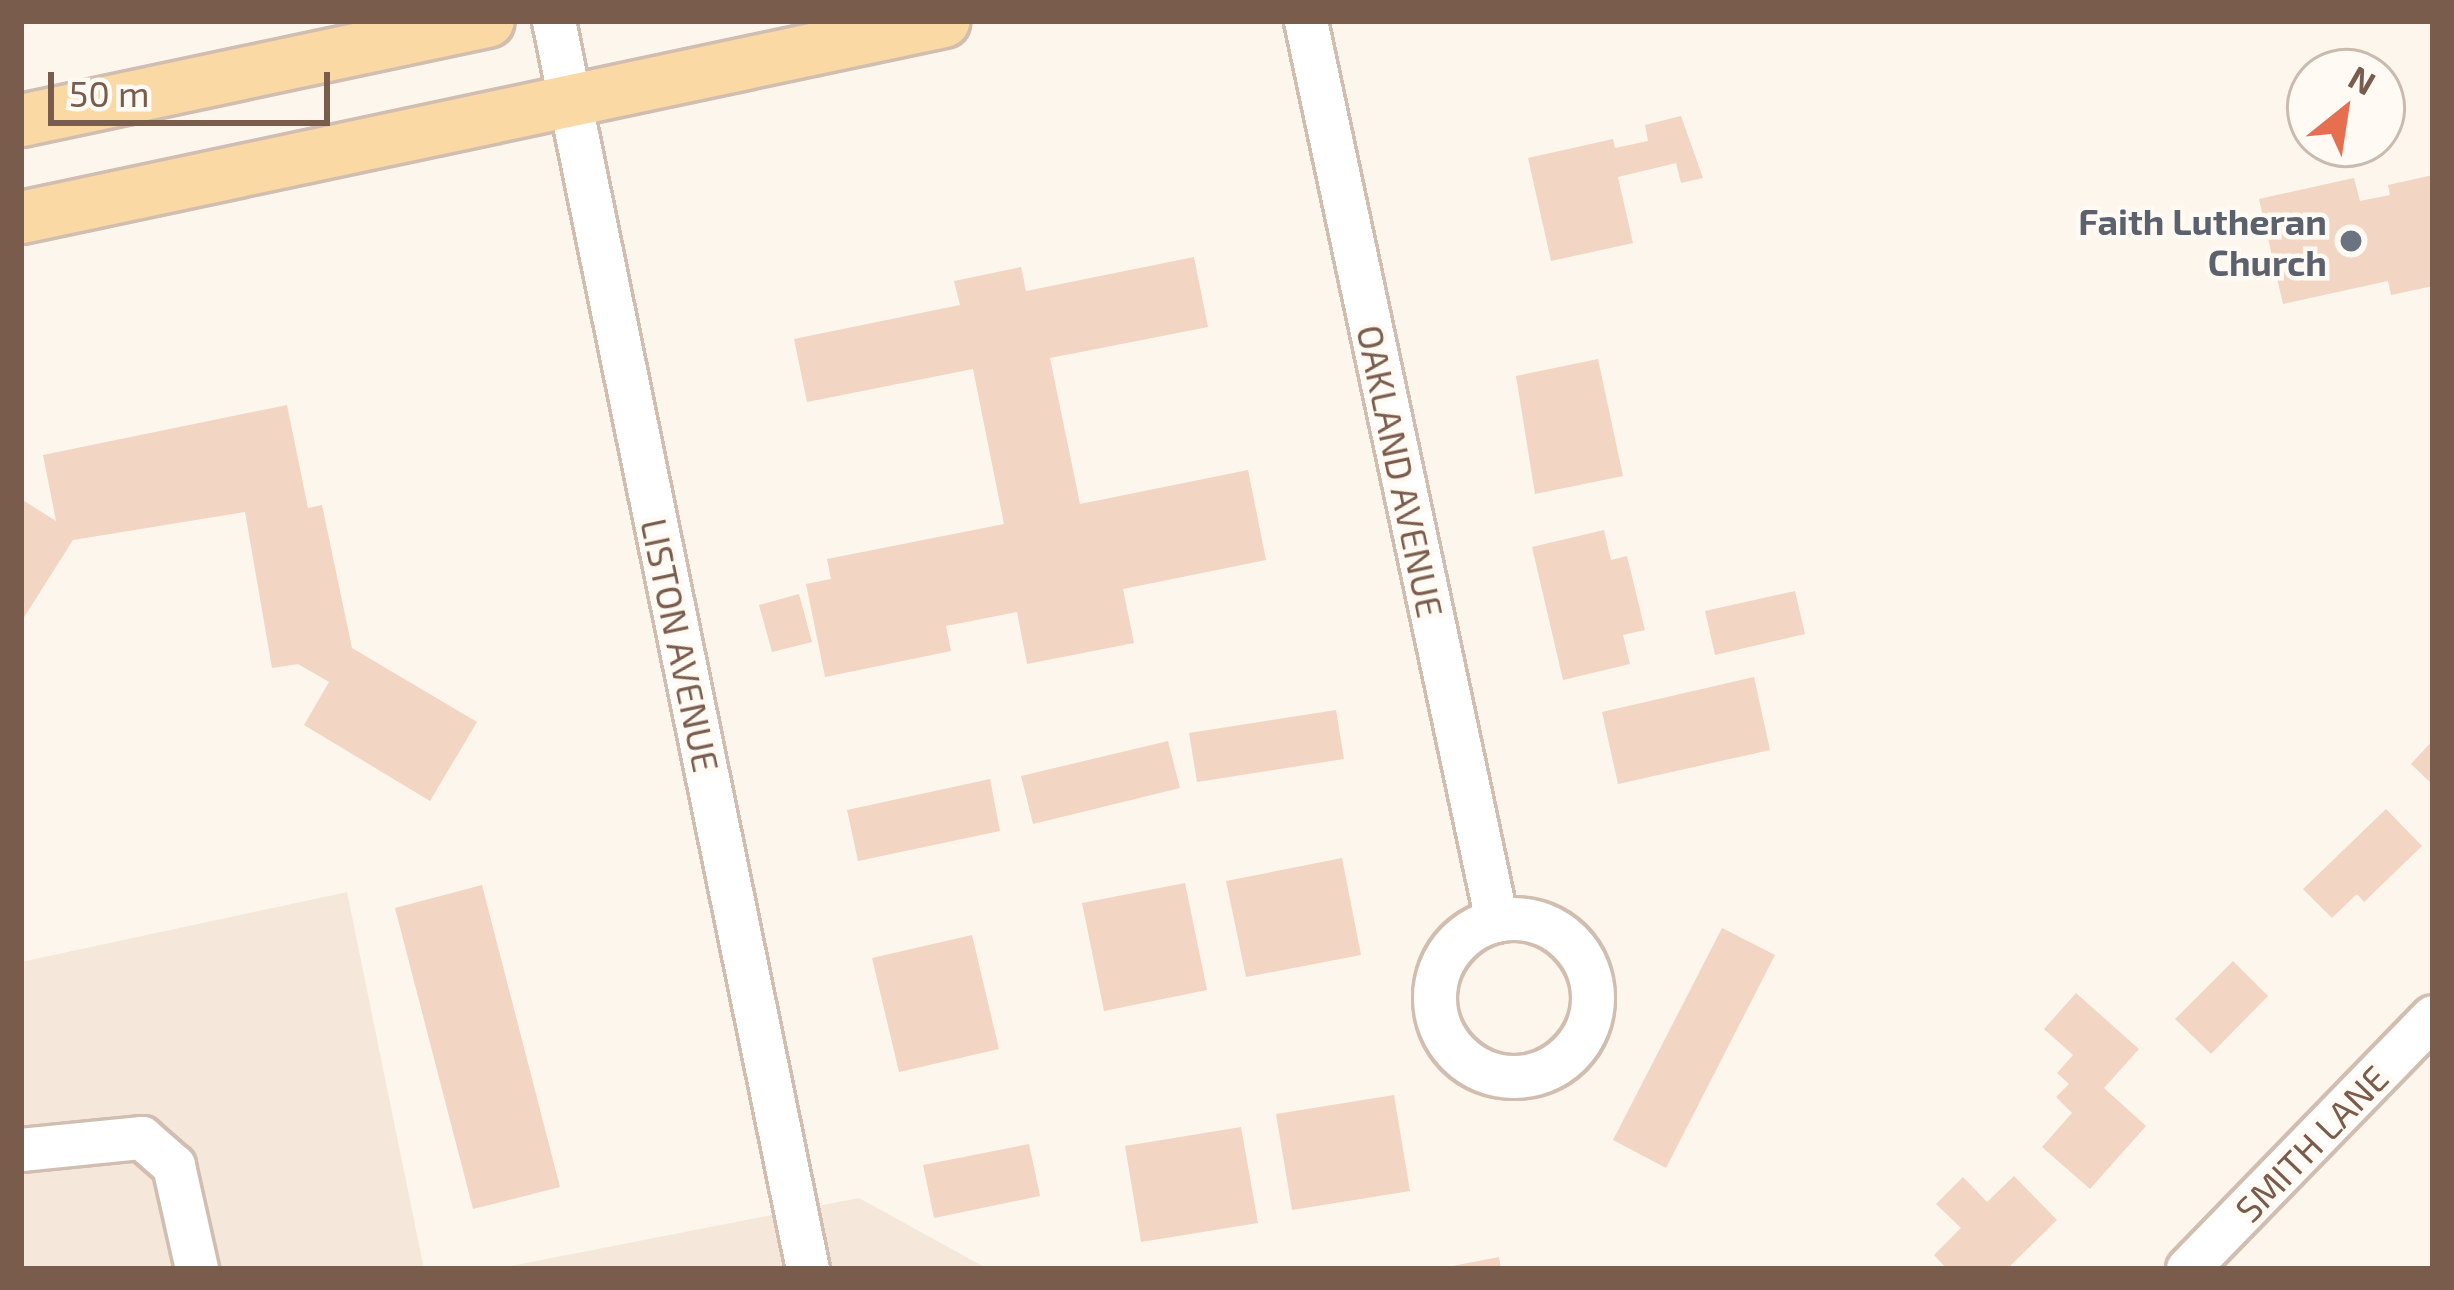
<!DOCTYPE html>
<html>
<head>
<meta charset="utf-8">
<style>
  body { margin:0 }
  #map { position:relative; width:2454px; height:1290px; overflow:hidden; background:#fdf6ec; font-family:"Exo 2",sans-serif }
  div>[style] { position:absolute }
  [style*='--x'] { left:calc(var(--x)*1px); top:calc(var(--y)*1px); width:calc(var(--w)*1px); rotate:calc(var(--a)*1deg) }
  .residential>* { inset:0; background:#f5e8da }
  .building>* { inset:0; background:#f3d5c3 }
  .roads { filter:drop-shadow(3px 0 #d1beb0) drop-shadow(-3px 0 #d1beb0) drop-shadow(0 3px #d1beb0) drop-shadow(0 -3px #d1beb0) }
  .minor>* { height:42px; margin:-21px; padding:0 21px; transform-origin:21px; border-radius:21px; background:#fff }
  .minor>.ring { margin:-21px; padding:0; box-sizing:content-box; background:none; border:42px solid #fff; border-radius:50% }
  .major>* { height:51px; margin:-25.5px; padding:0 25.5px; transform-origin:25.5px; border-radius:25.5px; background:#fbd9a5 }
  .dots>* { width:33px; height:33px; translate:-50% -50%; box-sizing:border-box; border:6px solid #fffaf3; border-radius:50% }
  span { translate:-50% -50%; white-space:nowrap; text-align:center; line-height:1.15; -webkit-text-stroke:9px #fffaf3; paint-order:stroke }
  .worship-label { font-size:36px; color:#5b616d; font-weight:700 }
  .right { translate:-100% -50%; text-align:right }
  .street-label { font-size:36px; color:#7a5c4d }
  .frame { position:absolute; inset:0; border:24px solid #7a5c4d; pointer-events:none }
  .north { position:absolute; left:2286px; top:48px; width:120px; height:120px; box-sizing:border-box; background:#fffaf3; border:3px solid #cabbb1; border-radius:50%; rotate:30deg; font-size:33px; font-weight:700; line-height:48px; text-align:center; color:#7a5c4d }
  .north::after { content:''; display:block; margin:auto; width:42px; height:54px; background:#e76f51; clip-path:polygon(50% 0,100% 100%,50% 72%,0 100%) }
  .scale { position:absolute; left:48px; top:72px; width:282px; height:54px; box-sizing:border-box; border:6px solid #7a5c4d; border-top:0; padding-left:15px; font-size:36px; line-height:42px; white-space:nowrap; color:#7a5c4d; -webkit-text-stroke:9px #fffaf3; paint-order:stroke }
</style>
</head>
<body>
<div id="map">
  <div class="residential">
    <i style="clip-path:polygon(347px 892px,424px 1269px,21px 1269px,21px 962px)"></i>
    <i style="clip-path:polygon(859px 1198px,988px 1269px,495px 1269px)"></i>
  </div>
  <div class="building">
    <i style="clip-path:polygon(1681px 116px,1703px 178px,1681px 183px,1676px 163px,1618px 177px,1633px 243px,1551px 261px,1528px 158px,1613px 139px,1615px 148px,1648px 141px,1645px 125px)"></i>
    <i style="clip-path:polygon(2433px 175px,2433px 286px,2391px 295px,2388px 281px,2283px 304px,2259px 199px,2354px 178px,2360px 201px,2390px 195px,2388px 185px)"></i>
    <i style="clip-path:polygon(1194px 257px,1208px 327px,1050px 358px,1080px 504px,1248px 470px,1266px 560px,1123px 589px,1134px 643px,1027px 664px,1017px 612px,946px 626px,951px 651px,825px 677px,806px 584px,831px 579px,827px 559px,1004px 524px,973px 369px,807px 402px,794px 339px,960px 305px,954px 281px,1021px 267px,1026px 291px)"></i>
    <i style="clip-path:polygon(1598px 359px,1623px 476px,1535px 494px,1516px 376px)"></i>
    <i style="clip-path:polygon(287px 405px,308px 508px,322px 505px,352px 648px,477px 722px,430px 801px,304px 725px,329px 682px,298px 664px,272px 668px,245px 512px,73px 540px,21px 622px,21px 499px,56px 521px,43px 455px)"></i>
    <i style="clip-path:polygon(1604px 530px,1611px 560px,1627px 556px,1645px 630px,1623px 635px,1630px 664px,1563px 680px,1532px 547px)"></i>
    <i style="clip-path:polygon(1795px 591px,1805px 634px,1715px 655px,1705px 611px)"></i>
    <i style="clip-path:polygon(799px 594px,812px 642px,772px 652px,759px 605px)"></i>
    <i style="clip-path:polygon(1754px 677px,1770px 750px,1618px 784px,1602px 712px)"></i>
    <i style="clip-path:polygon(1336px 710px,1344px 759px,1197px 782px,1189px 733px)"></i>
    <i style="clip-path:polygon(2433px 740px,2433px 785px,2411px 764px)"></i>
    <i style="clip-path:polygon(1168px 741px,1180px 788px,1033px 824px,1021px 776px)"></i>
    <i style="clip-path:polygon(990px 779px,1000px 831px,858px 861px,847px 810px)"></i>
    <i style="clip-path:polygon(2386px 809px,2422px 846px,2364px 902px,2357px 894px,2332px 918px,2303px 889px)"></i>
    <i style="clip-path:polygon(1342px 858px,1361px 955px,1246px 977px,1226px 881px)"></i>
    <i style="clip-path:polygon(1185px 883px,1207px 990px,1104px 1011px,1082px 903px)"></i>
    <i style="clip-path:polygon(482px 885px,560px 1187px,473px 1209px,395px 908px)"></i>
    <i style="clip-path:polygon(1722px 928px,1775px 955px,1666px 1168px,1613px 1140px)"></i>
    <i style="clip-path:polygon(972px 935px,999px 1049px,899px 1072px,872px 958px)"></i>
    <i style="clip-path:polygon(2233px 961px,2268px 996px,2211px 1054px,2175px 1019px)"></i>
    <i style="clip-path:polygon(2076px 993px,2139px 1049px,2104px 1088px,2146px 1126px,2090px 1189px,2042px 1147px,2072px 1113px,2056px 1097px,2069px 1084px,2057px 1073px,2073px 1055px,2044px 1029px)"></i>
    <i style="clip-path:polygon(1394px 1095px,1410px 1191px,1292px 1210px,1276px 1114px)"></i>
    <i style="clip-path:polygon(1241px 1127px,1258px 1223px,1141px 1242px,1125px 1146px)"></i>
    <i style="clip-path:polygon(1029px 1144px,1040px 1196px,934px 1218px,923px 1165px)"></i>
    <i style="clip-path:polygon(2014px 1176px,2057px 1220px,2007px 1269px,1947px 1269px,1934px 1255px,1961px 1228px,1936px 1204px,1963px 1177px,1987px 1202px)"></i>
    <i style="clip-path:polygon(1499px 1257px,1501px 1269px,1448px 1269px,1447px 1267px)"></i>
  </div>
  <div class="roads">
    <div class="minor">
      <i style="--x:554;--y:21;--w:1274;--a:78.5"></i>
      <i style="--x:1306;--y:21;--w:920;--a:78.02"></i>
      <i class="ring" style="left:1435px;top:919px;width:116px;height:116px"></i>
      <i style="--x:21;--y:1150;--w:122;--a:-5.7"></i>
      <i style="--x:142;--y:1138;--w:43;--a:41.2"></i>
      <i style="--x:174;--y:1166;--w:106;--a:77.4"></i>
      <i style="--x:2188;--y:1269;--w:351;--a:-45.8"></i>
    </div>
    <div class="major">
      <i style="--x:21;--y:120;--w:477;--a:-12"></i>
      <i style="--x:21;--y:217;--w:943;--a:-12"></i>
    </div>
  </div>
  <div class="dots">
    <i style="left:2351px;top:241px;background:#6b7280"></i>
  </div>
  <div class="worship-label">
    <span class="right" style="left:2327px;top:241px">Faith Lutheran<br>Church</span>
  </div>
  <div class="street-label">
    <span style="left:1401px;top:471px;rotate:78deg">OAKLAND AVENUE</span>
    <span style="left:681px;top:645px;rotate:78deg">LISTON AVENUE</span>
    <span style="left:2311px;top:1143px;rotate:-46deg">SMITH LANE</span>
  </div>
  <div class="frame"></div>
  <div class="north">N</div>
  <div class="scale">50 m</div>
</div>
</body>
</html>
